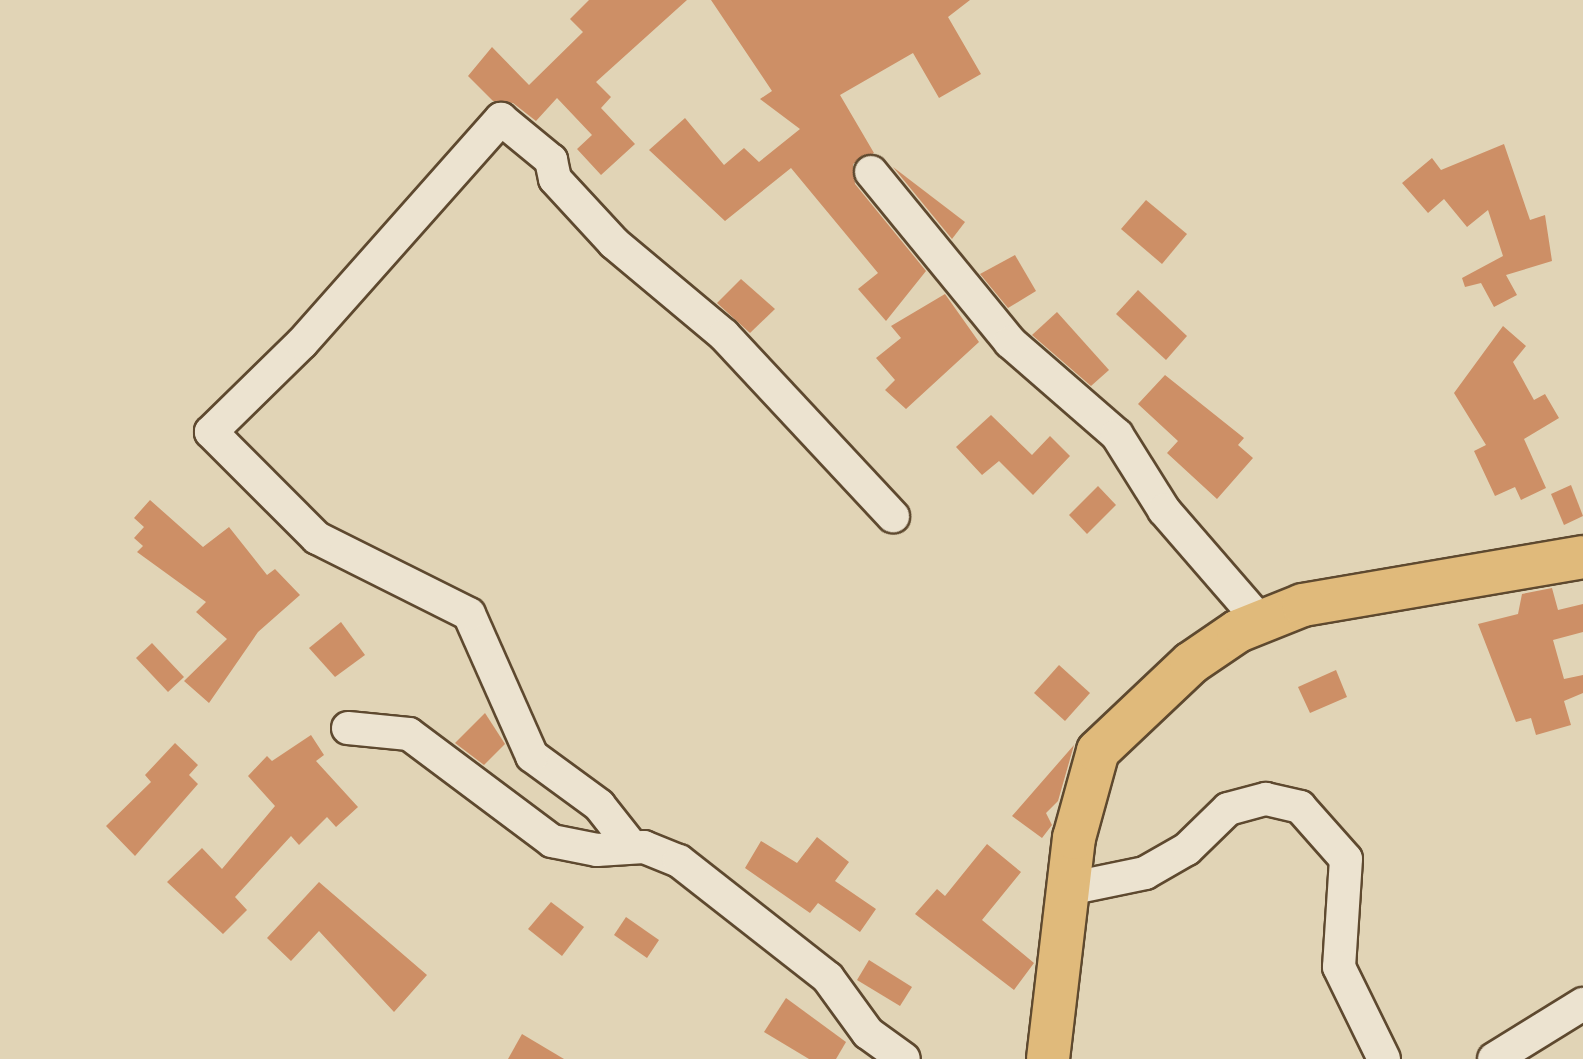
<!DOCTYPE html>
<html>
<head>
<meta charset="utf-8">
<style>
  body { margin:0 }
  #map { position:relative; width:1583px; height:1059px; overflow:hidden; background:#e1d4b6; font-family:"EB Garamond",serif }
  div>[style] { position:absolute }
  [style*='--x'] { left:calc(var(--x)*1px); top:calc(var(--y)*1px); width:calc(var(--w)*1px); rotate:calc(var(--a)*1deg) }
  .building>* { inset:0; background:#cd8f66 }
  .roads { filter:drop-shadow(2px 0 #5e492f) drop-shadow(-2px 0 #5e492f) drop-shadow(0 2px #5e492f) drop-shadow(0 -2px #5e492f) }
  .minor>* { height:32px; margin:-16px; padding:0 16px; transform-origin:16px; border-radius:16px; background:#ece3d0 }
  .major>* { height:42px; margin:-21px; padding:0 21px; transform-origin:21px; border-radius:21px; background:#e0ba7b }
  span { translate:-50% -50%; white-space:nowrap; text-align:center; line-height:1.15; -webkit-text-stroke:10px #ece3d0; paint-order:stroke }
</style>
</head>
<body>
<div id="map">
  <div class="building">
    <i style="clip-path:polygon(589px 0,687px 0,596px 82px,611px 97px,601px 108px,635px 144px,601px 175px,577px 149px,592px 135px,557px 98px,536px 121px,513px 103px,493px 101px,468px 76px,492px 47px,529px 85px,583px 32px,570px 19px)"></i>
    <i style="clip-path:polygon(711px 0,970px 0,948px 17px,981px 74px,939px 98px,913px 53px,840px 95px,874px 153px,853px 164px,855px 184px,926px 271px,886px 321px,858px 289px,878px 273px,791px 168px,725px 221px,649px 150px,685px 118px,724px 165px,744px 148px,759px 162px,800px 129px,760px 99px,772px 91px)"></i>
    <i style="clip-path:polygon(1504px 144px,1530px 220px,1545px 215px,1552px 261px,1506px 275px,1517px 295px,1494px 307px,1481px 283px,1465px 287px,1462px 278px,1503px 256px,1488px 210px,1467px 227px,1444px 199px,1428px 213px,1402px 183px,1432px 158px,1441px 170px)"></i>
    <i style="clip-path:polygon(893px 167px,965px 222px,952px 239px)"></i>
    <i style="clip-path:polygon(1146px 200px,1187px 234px,1162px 264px,1121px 229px)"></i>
    <i style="clip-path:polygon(1015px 255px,1036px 291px,1008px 308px,980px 274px)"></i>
    <i style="clip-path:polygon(741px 279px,775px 309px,750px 333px,717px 303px)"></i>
    <i style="clip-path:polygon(1138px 290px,1187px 336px,1166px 360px,1116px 314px)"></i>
    <i style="clip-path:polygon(945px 294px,979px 342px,906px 409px,885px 390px,895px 380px,876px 358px,901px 338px,891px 326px)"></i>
    <i style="clip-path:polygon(1057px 312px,1109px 370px,1091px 386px,1032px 335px)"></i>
    <i style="clip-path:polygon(1503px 326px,1526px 346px,1513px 362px,1534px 400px,1545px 394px,1559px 418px,1524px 439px,1546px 488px,1521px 500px,1515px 487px,1495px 496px,1474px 451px,1486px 445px,1454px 393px)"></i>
    <i style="clip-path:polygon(1165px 375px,1244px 438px,1238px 445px,1253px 458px,1217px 499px,1167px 453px,1178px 441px,1138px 404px)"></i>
    <i style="clip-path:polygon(991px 415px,1032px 455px,1050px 436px,1070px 456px,1033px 495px,999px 461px,982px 475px,956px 447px)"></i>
    <i style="clip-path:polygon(1571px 485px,1583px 516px,1564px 525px,1551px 494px)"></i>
    <i style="clip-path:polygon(1098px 486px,1116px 505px,1087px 534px,1069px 515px)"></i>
    <i style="clip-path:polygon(150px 500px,203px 547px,229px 527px,267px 575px,275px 569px,300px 595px,258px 632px,209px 703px,184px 681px,227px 639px,196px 612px,206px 602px,137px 552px,143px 546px,134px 538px,144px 527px,134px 518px)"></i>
    <i style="clip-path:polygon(1552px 588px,1558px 610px,1583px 604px,1583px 632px,1553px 640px,1564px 679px,1583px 675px,1583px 693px,1564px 701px,1571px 725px,1536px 735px,1531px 718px,1516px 722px,1478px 624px,1518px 614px,1522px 594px)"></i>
    <i style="clip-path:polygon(341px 622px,365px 655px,335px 677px,309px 648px)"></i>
    <i style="clip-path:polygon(152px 643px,184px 677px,168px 692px,136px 658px)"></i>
    <i style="clip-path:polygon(1059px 665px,1090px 693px,1065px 721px,1034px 693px)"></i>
    <i style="clip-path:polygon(1336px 670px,1347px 697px,1310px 713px,1298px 687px)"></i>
    <i style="clip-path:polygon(485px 713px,505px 744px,484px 765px,455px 743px)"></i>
    <i style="clip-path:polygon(311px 735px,324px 755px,316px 761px,358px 807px,336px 827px,327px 817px,299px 845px,291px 836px,235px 897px,247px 910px,223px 934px,167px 882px,202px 848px,222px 869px,275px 806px,248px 776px,267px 756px,272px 761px)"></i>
    <i style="clip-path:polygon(175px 743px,198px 765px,189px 775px,198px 784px,135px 856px,106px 826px,151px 782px,145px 775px)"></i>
    <i style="clip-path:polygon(1074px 745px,1058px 801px,1046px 813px,1052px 825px,1042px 838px,1012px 816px)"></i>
    <i style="clip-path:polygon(817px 837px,849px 862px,835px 881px,876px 909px,860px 932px,818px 903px,810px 913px,745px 868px,761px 841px,797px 863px)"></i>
    <i style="clip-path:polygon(987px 844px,1021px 872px,982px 920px,1034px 963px,1014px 990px,915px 914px,937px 889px,945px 896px)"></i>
    <i style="clip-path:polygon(319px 882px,427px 975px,394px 1012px,319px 931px,291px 961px,267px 938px)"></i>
    <i style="clip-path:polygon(551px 902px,584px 927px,562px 956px,528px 929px)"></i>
    <i style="clip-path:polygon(626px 917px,659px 940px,647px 958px,614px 935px)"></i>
    <i style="clip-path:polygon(869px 960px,912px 987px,900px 1006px,857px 980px)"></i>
    <i style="clip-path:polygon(786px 998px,846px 1042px,836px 1059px,809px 1059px,764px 1032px)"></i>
    <i style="clip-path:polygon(522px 1034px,564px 1059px,508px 1059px)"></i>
  </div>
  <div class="roads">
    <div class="minor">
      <i style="--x:871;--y:172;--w:220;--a:50.7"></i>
      <i style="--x:1010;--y:342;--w:142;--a:41"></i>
      <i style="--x:1117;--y:435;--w:89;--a:57.9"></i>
      <i style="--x:1164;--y:510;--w:148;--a:49.1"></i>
      <i style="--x:348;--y:728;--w:61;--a:5.6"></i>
      <i style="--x:409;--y:734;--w:179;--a:36.8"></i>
      <i style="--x:552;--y:841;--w:46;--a:11.3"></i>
      <i style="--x:597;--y:850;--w:47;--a:-3.7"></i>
      <i style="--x:644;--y:847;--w:38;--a:22"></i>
      <i style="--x:679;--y:861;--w:189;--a:38.1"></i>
      <i style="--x:828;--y:978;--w:68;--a:54"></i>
      <i style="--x:868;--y:1033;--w:44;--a:35.8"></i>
      <i style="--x:632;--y:847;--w:53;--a:-128.2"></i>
      <i style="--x:599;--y:805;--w:83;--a:-143.8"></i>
      <i style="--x:532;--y:756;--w:155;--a:-113.9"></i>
      <i style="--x:469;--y:614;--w:170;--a:-153.4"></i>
      <i style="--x:317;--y:538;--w:150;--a:-135"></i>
      <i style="--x:211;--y:432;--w:127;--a:-44.4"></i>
      <i style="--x:302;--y:343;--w:300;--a:-48.4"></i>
      <i style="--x:501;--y:119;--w:65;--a:39.4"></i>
      <i style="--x:551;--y:160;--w:19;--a:78"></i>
      <i style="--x:555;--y:179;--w:87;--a:47.3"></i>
      <i style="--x:614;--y:243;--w:143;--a:39.9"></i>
      <i style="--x:724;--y:335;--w:248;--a:47"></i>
      <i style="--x:1068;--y:889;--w:79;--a:-11.7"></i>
      <i style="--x:1145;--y:873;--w:48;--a:-29.7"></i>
      <i style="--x:1187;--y:849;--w:57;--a:-44.3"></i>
      <i style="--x:1228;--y:809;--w:39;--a:-15"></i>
      <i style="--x:1266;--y:799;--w:35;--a:13"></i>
      <i style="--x:1300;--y:807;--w:69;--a:48.5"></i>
      <i style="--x:1346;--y:859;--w:108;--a:93.7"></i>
      <i style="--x:1339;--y:967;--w:102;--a:63.9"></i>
      <i style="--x:1494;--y:1059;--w:105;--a:-31.7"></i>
    </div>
    <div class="major">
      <i style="--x:1048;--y:1059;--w:223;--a:-83.3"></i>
      <i style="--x:1074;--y:838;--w:90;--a:-74.6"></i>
      <i style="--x:1098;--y:751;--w:128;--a:-43.4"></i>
      <i style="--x:1191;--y:663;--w:57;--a:-34.2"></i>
      <i style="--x:1238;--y:631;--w:70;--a:-21.8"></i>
      <i style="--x:1303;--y:605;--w:284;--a:-9.7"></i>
    </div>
  </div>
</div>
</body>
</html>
